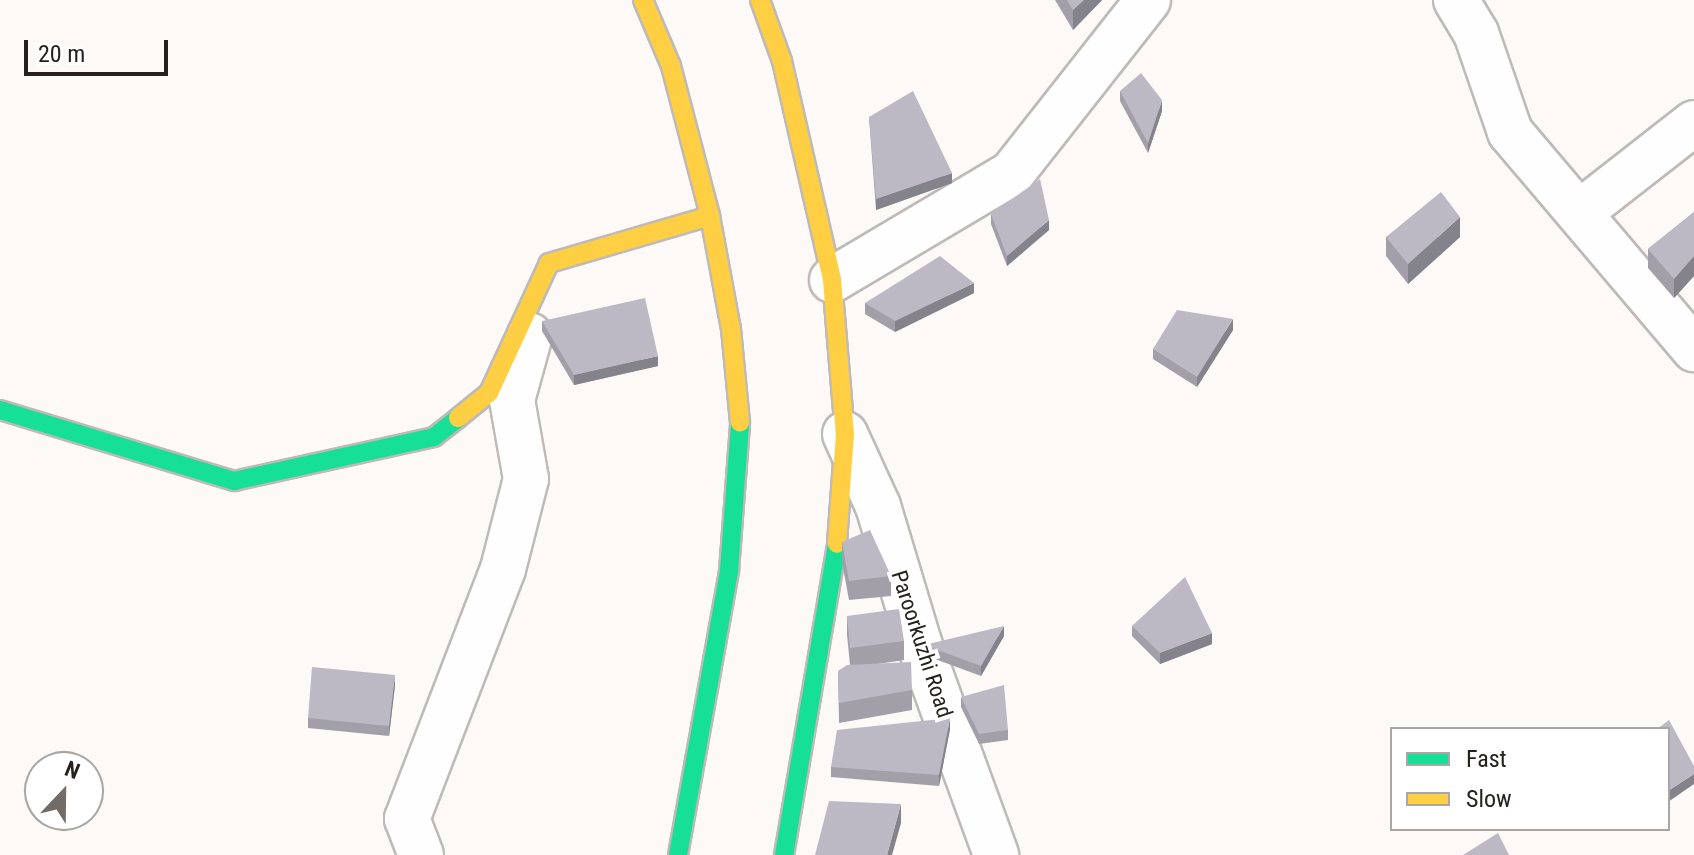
<!DOCTYPE html>
<html>
<head>
<meta charset="utf-8">
<style>
  body { margin:0 }
  #map { position:relative; width:1694px; height:855px; overflow:hidden; background:#fcf9f7; font-family:"Roboto Condensed",sans-serif }
  div>[style] { position:absolute }
  [style*='--x'] { left:calc(var(--x)*1px); top:calc(var(--y)*1px); width:calc(var(--w)*1px); rotate:calc(var(--a)*1deg) }
  .roads { filter:drop-shadow(2px 0 #bfbab7) drop-shadow(-2px 0 #bfbab7) drop-shadow(0 2px #bfbab7) drop-shadow(0 -2px #bfbab7) }
  .street>* { height:44px; margin:-22px; padding:0 22px; transform-origin:22px; border-radius:22px; background:#fffefe }
  .fast>* { height:18px; margin:-9px; padding:0 9px; transform-origin:9px; border-radius:9px; background:#16e098 }
  .slow>* { height:18px; margin:-9px; padding:0 9px; transform-origin:9px; border-radius:9px; background:#ffcf43 }
  .wall>* { inset:0; background:#a29fa9 }
  .shaded-wall>* { inset:0; background:#84828a }
  .building>* { inset:0; background:#bcb9c5 }
  span { translate:-50% -50%; white-space:nowrap; text-align:center; line-height:1.15; -webkit-text-stroke:8px #fff; paint-order:stroke }
  .street-label { font-size:22px; color:#27201c }
  .legend { position:absolute; left:1390px; top:727px; width:280px; height:104px; box-sizing:border-box; background:#fff; border:2px solid #a9a6a4; margin:0; padding:10px 14px; list-style:none; font-size:24px; color:#27201c }
  .legend li { display:flex; align-items:center; gap:16px; height:40px }
  .legend b { width:40px; border:2px solid #a9a6a4 }
  .north { position:absolute; left:24px; top:751px; width:80px; height:80px; box-sizing:border-box; background:#fff; border:2px solid #a9a6a4; border-radius:50%; rotate:22deg; font-size:22px; font-weight:700; line-height:32px; text-align:center; color:#27201c }
  .north::after { content:''; display:block; margin:auto; width:28px; height:36px; background:#726c69; clip-path:polygon(50% 0,100% 100%,50% 72%,0 100%) }
  .scale { position:absolute; left:24px; top:40px; width:144px; height:36px; box-sizing:border-box; border:4px solid #27201c; border-top:0; padding-left:10px; font-size:24px; line-height:28px; white-space:nowrap; color:#27201c; -webkit-text-stroke:6px #fff; paint-order:stroke }
</style>
</head>
<body>
<div id="map">
  <div class="roads">
    <div class="street">
      <i style="--x:1456;--y:0;--w:39;--a:59"></i>
      <i style="--x:1476;--y:33;--w:105;--a:71"></i>
      <i style="--x:1510;--y:132;--w:285;--a:49.7"></i>
      <i style="--x:1579;--y:213;--w:146;--a:-38"></i>
      <i style="--x:832;--y:280;--w:209;--a:-30.7"></i>
      <i style="--x:1012;--y:173;--w:220;--a:-51.8"></i>
      <i style="--x:845;--y:434;--w:79;--a:65.4"></i>
      <i style="--x:878;--y:506;--w:143;--a:73.3"></i>
      <i style="--x:919;--y:643;--w:226;--a:70"></i>
      <i style="--x:421;--y:855;--w:39;--a:-111"></i>
      <i style="--x:407;--y:819;--w:268;--a:-69"></i>
      <i style="--x:503;--y:569;--w:93;--a:-75.7"></i>
      <i style="--x:526;--y:479;--w:80;--a:-100"></i>
      <i style="--x:512;--y:400;--w:67;--a:-74.5"></i>
    </div>
    <div class="fast">
      <i style="--x:0;--y:410;--w:245;--a:16.9"></i>
      <i style="--x:234;--y:481;--w:205;--a:-12.4"></i>
      <i style="--x:434;--y:437;--w:31;--a:-38"></i>
      <i style="--x:678;--y:855;--w:289;--a:-79.8"></i>
      <i style="--x:729;--y:571;--w:148;--a:-85.7"></i>
      <i style="--x:784;--y:855;--w:315;--a:-80.3"></i>
    </div>
    <div class="slow">
      <i style="--x:643;--y:0;--w:72;--a:67"></i>
      <i style="--x:671;--y:66;--w:155;--a:75.4"></i>
      <i style="--x:710;--y:216;--w:115;--a:79.5"></i>
      <i style="--x:731;--y:329;--w:94;--a:84.5"></i>
      <i style="--x:760;--y:0;--w:65;--a:70.2"></i>
      <i style="--x:782;--y:61;--w:225;--a:77.1"></i>
      <i style="--x:832;--y:280;--w:155;--a:85.2"></i>
      <i style="--x:845;--y:434;--w:110;--a:94.2"></i>
      <i style="--x:458;--y:418;--w:40;--a:-39"></i>
      <i style="--x:489;--y:393;--w:143;--a:-65.2"></i>
      <i style="--x:549;--y:263;--w:168;--a:-16.3"></i>
    </div>
  </div>
  <div class="wall">
    <i style="clip-path:polygon(1055px 0,1102px 0,1073px 30px)"></i>
    <i style="clip-path:polygon(1120px 91px,1162px 111px,1148px 153px,1120px 101px)"></i>
    <i style="clip-path:polygon(869px 117px,952px 183px,876px 210px)"></i>
    <i style="clip-path:polygon(1694px 212px,1694px 276px,1674px 298px,1648px 268px,1648px 249px)"></i>
    <i style="clip-path:polygon(991px 214px,1049px 230px,1007px 266px,991px 224px)"></i>
    <i style="clip-path:polygon(1386px 237px,1460px 237px,1408px 284px,1386px 256px)"></i>
    <i style="clip-path:polygon(974px 293px,895px 332px,865px 314px,865px 303px)"></i>
    <i style="clip-path:polygon(542px 321px,658px 366px,574px 385px,542px 331px)"></i>
    <i style="clip-path:polygon(1233px 330px,1197px 387px,1153px 359px,1153px 349px)"></i>
    <i style="clip-path:polygon(842px 542px,891px 576px,891px 596px,849px 600px,842px 562px)"></i>
    <i style="clip-path:polygon(847px 616px,904px 641px,904px 660px,878px 664px,912px 690px,912px 710px,839px 723px,838px 671px,850px 665px,847px 635px)"></i>
    <i style="clip-path:polygon(1132px 626px,1212px 644px,1160px 664px,1132px 636px)"></i>
    <i style="clip-path:polygon(1004px 636px,981px 676px,924px 655px,924px 645px)"></i>
    <i style="clip-path:polygon(395px 685px,389px 736px,308px 728px,308px 718px)"></i>
    <i style="clip-path:polygon(961px 697px,1008px 730px,1008px 740px,979px 744px,961px 707px)"></i>
    <i style="clip-path:polygon(950px 729px,939px 786px,831px 777px,831px 767px)"></i>
  </div>
  <div class="shaded-wall">
    <i style="clip-path:polygon(1084px 0,1102px 0,1073px 30px,1073px 10px)"></i>
    <i style="clip-path:polygon(1162px 100px,1162px 111px,1148px 153px,1148px 143px)"></i>
    <i style="clip-path:polygon(952px 173px,952px 183px,876px 210px,876px 199px)"></i>
    <i style="clip-path:polygon(1460px 217px,1460px 237px,1408px 284px,1408px 264px)"></i>
    <i style="clip-path:polygon(1049px 220px,1049px 230px,1007px 266px,1007px 256px)"></i>
    <i style="clip-path:polygon(1694px 256px,1694px 276px,1674px 298px,1674px 279px)"></i>
    <i style="clip-path:polygon(974px 283px,974px 293px,895px 332px,895px 321px)"></i>
    <i style="clip-path:polygon(1233px 319px,1233px 330px,1197px 387px,1197px 377px)"></i>
    <i style="clip-path:polygon(658px 356px,658px 366px,574px 385px,574px 375px)"></i>
    <i style="clip-path:polygon(1004px 626px,1004px 636px,981px 676px,981px 666px)"></i>
    <i style="clip-path:polygon(1212px 633px,1212px 644px,1160px 664px,1160px 653px)"></i>
    <i style="clip-path:polygon(395px 675px,395px 685px,389px 736px,389px 726px)"></i>
    <i style="clip-path:polygon(950px 718px,950px 729px,939px 786px,939px 775px)"></i>
    <i style="clip-path:polygon(1694px 774px,1694px 784px,1668px 802px,1668px 791px)"></i>
    <i style="clip-path:polygon(901px 804px,901px 823px,892px 855px,887px 855px)"></i>
  </div>
  <div class="building">
    <i style="clip-path:polygon(1067px 0,1084px 0,1073px 10px)"></i>
    <i style="clip-path:polygon(1141px 73px,1162px 100px,1148px 143px,1120px 91px)"></i>
    <i style="clip-path:polygon(913px 91px,952px 173px,876px 199px,869px 117px)"></i>
    <i style="clip-path:polygon(1040px 179px,1049px 220px,1007px 256px,991px 214px)"></i>
    <i style="clip-path:polygon(1441px 192px,1460px 217px,1408px 264px,1386px 237px)"></i>
    <i style="clip-path:polygon(1694px 212px,1694px 256px,1674px 279px,1648px 249px)"></i>
    <i style="clip-path:polygon(940px 256px,974px 283px,895px 321px,865px 303px)"></i>
    <i style="clip-path:polygon(645px 298px,658px 356px,574px 375px,542px 321px)"></i>
    <i style="clip-path:polygon(1177px 310px,1233px 319px,1197px 377px,1153px 349px)"></i>
    <i style="clip-path:polygon(870px 530px,891px 576px,849px 581px,842px 542px)"></i>
    <i style="clip-path:polygon(1185px 577px,1212px 633px,1160px 653px,1132px 626px)"></i>
    <i style="clip-path:polygon(899px 609px,904px 641px,850px 648px,847px 616px)"></i>
    <i style="clip-path:polygon(1004px 626px,981px 666px,924px 645px)"></i>
    <i style="clip-path:polygon(911px 662px,912px 690px,839px 703px,838px 671px,847px 665px)"></i>
    <i style="clip-path:polygon(312px 667px,395px 675px,389px 726px,308px 718px)"></i>
    <i style="clip-path:polygon(1004px 685px,1008px 730px,979px 734px,961px 697px)"></i>
    <i style="clip-path:polygon(950px 718px,939px 775px,831px 767px,837px 730px)"></i>
    <i style="clip-path:polygon(1669px 720px,1694px 766px,1694px 774px,1668px 791px,1668px 729px,1657px 729px)"></i>
    <i style="clip-path:polygon(829px 801px,901px 804px,887px 855px,815px 855px)"></i>
    <i style="clip-path:polygon(1498px 833px,1509px 855px,1463px 855px)"></i>
  </div>
  <div class="street-label">
    <span style="left:922px;top:644px;rotate:72deg">Paroorkuzhi Road</span>
  </div>
  <ul class="legend">
  <li><b style="height:10px;background:#16e098"></b>Fast</li>
  <li><b style="height:10px;background:#ffcf43"></b>Slow</li>
  </ul>
  <div class="north">N</div>
  <div class="scale">20 m</div>
</div>
</body>
</html>
